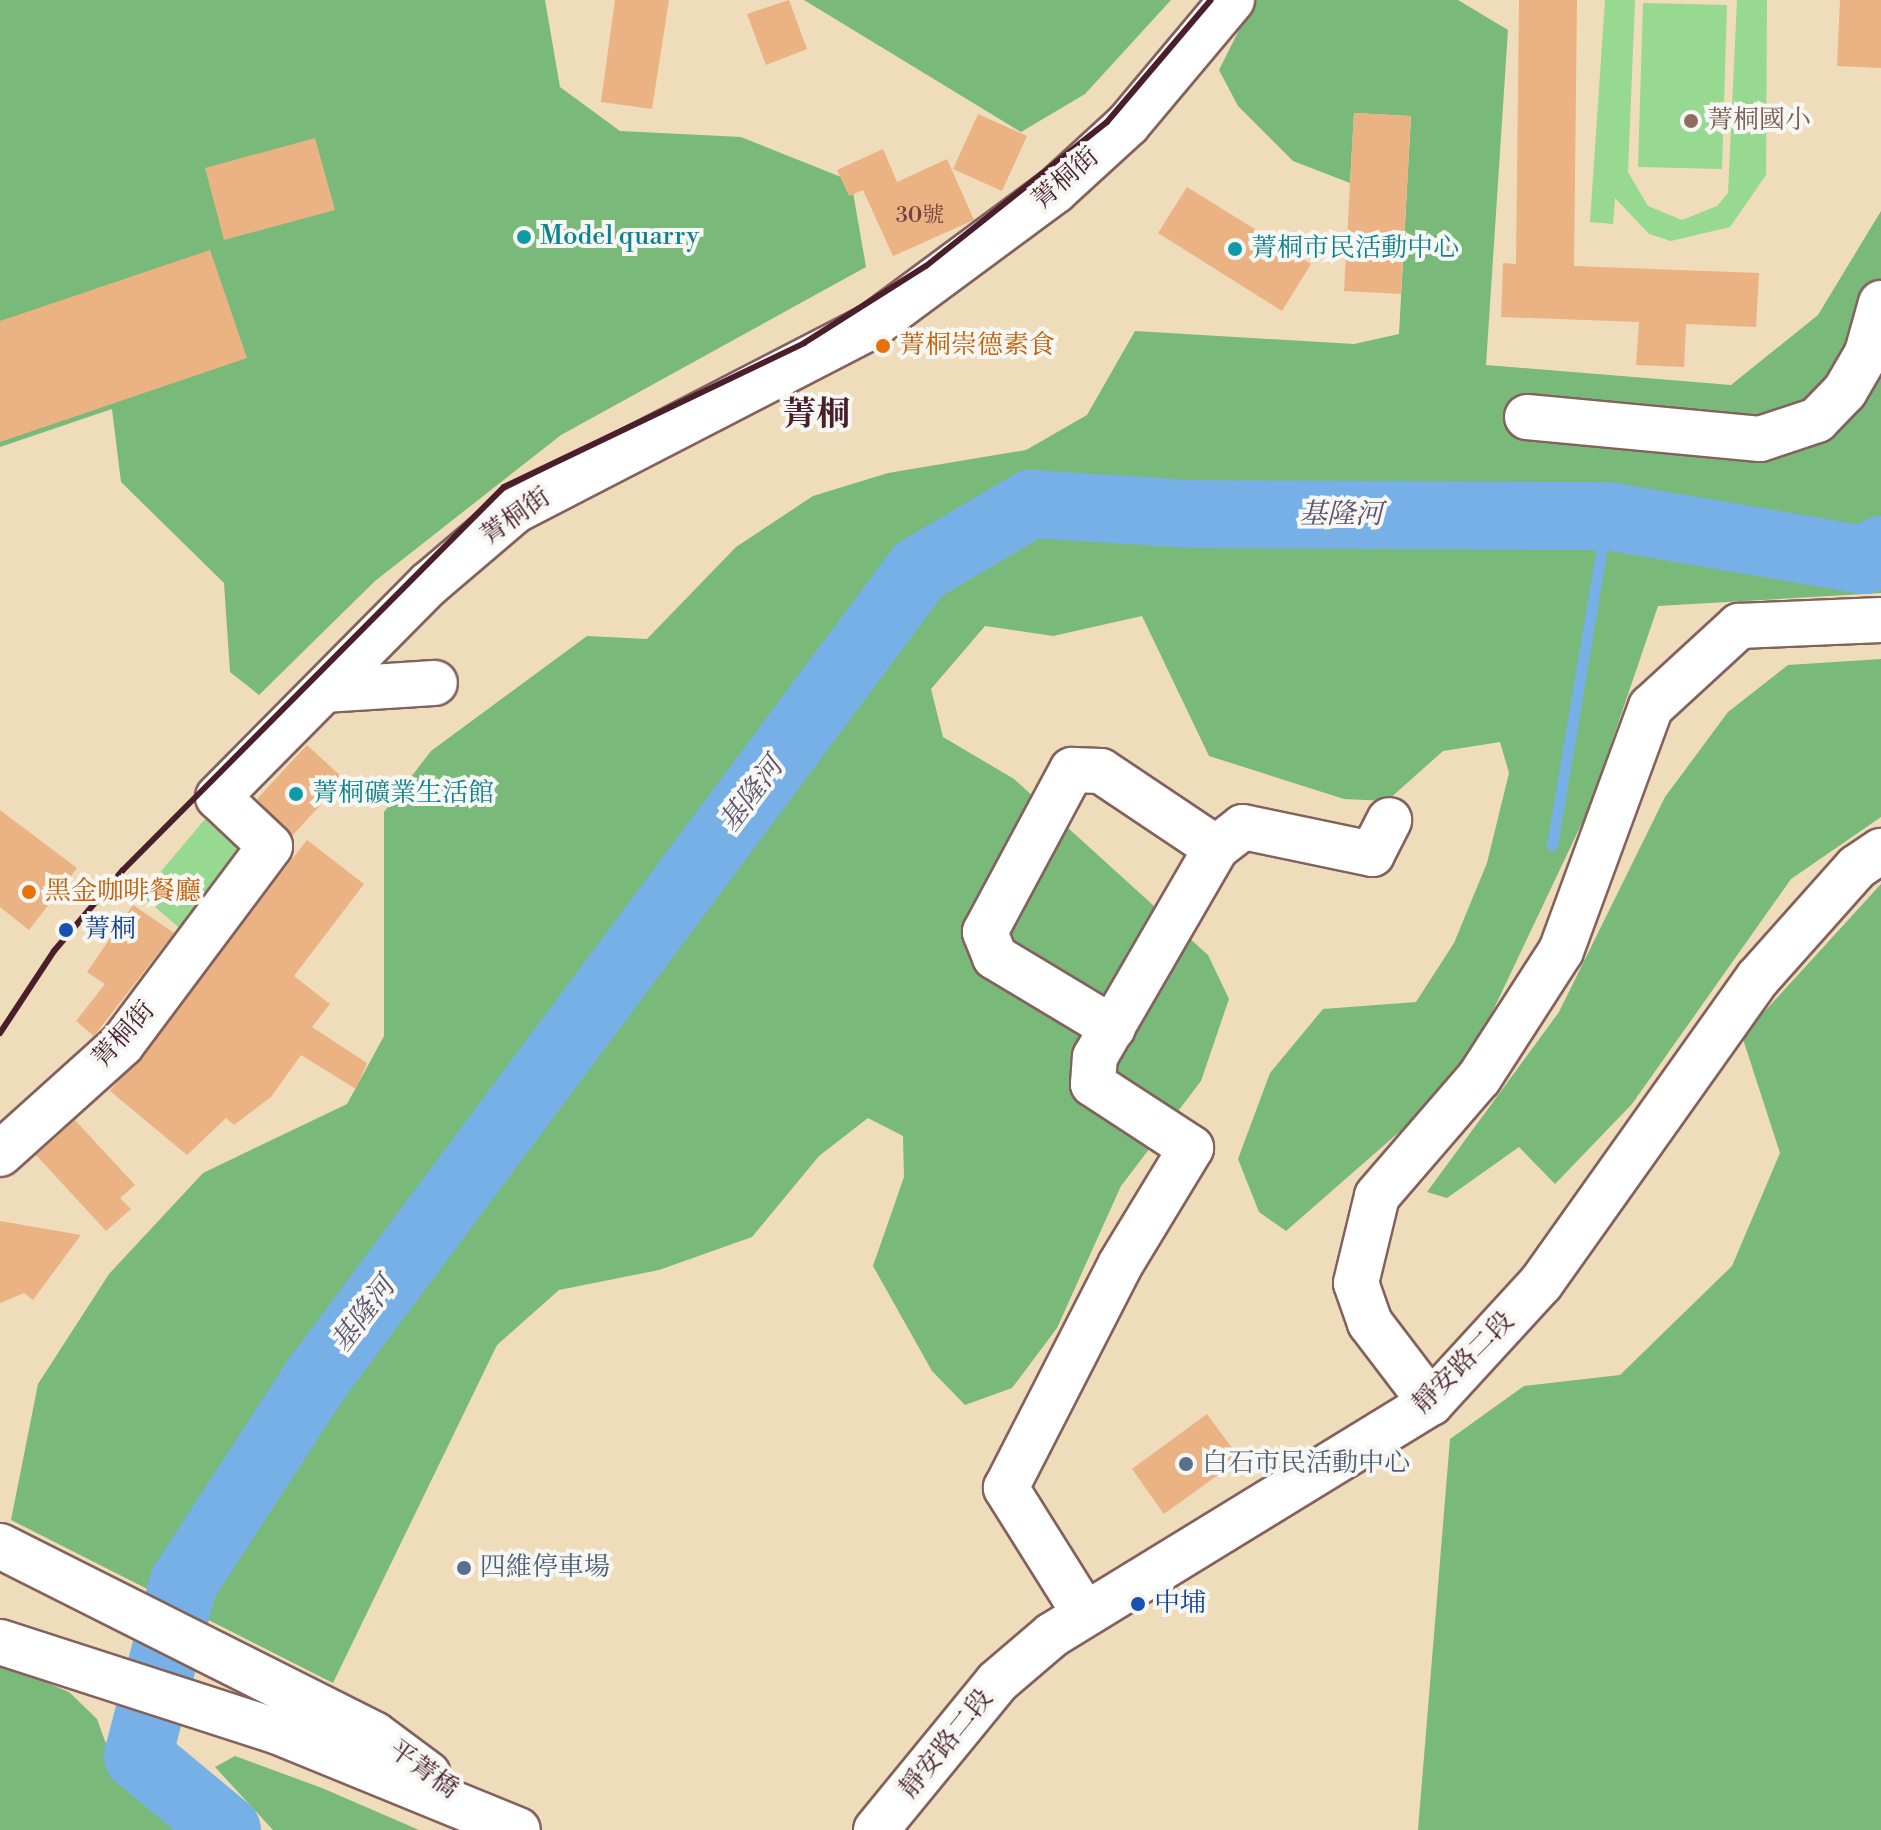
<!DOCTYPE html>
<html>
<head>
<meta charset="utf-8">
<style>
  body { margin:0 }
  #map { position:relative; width:1881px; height:1830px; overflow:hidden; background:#efdcbb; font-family:"Libre Bodoni","Noto Serif TC",serif }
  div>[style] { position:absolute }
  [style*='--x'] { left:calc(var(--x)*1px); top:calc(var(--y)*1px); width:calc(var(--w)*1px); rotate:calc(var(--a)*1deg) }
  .green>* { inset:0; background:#97d990 }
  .forest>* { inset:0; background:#79b97a }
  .stream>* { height:11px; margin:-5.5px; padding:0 5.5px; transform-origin:5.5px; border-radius:5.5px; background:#77b0e7 }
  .river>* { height:68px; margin:-34px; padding:0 34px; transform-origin:34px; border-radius:34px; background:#77b0e7 }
  .building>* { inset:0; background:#ebb284 }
  .roads { filter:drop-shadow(2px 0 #84615d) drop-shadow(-2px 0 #84615d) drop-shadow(0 2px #84615d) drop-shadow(0 -2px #84615d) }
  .minor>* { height:44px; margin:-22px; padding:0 22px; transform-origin:22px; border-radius:22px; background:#fff }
  .major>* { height:44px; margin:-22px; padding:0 22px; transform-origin:22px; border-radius:22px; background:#fff }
  .rail>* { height:6px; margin:-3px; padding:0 3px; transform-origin:3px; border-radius:3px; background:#4a1f2b }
  .dots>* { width:22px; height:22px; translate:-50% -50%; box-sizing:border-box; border:4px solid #f6f6f2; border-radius:50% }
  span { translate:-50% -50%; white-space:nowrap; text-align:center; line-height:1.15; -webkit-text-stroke:8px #f6f6f2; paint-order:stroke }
  .number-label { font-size:22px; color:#724441 }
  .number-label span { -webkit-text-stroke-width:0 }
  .education-label { font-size:26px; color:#785e54 }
  .left { translate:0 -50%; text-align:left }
  .street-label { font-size:26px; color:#4a1f2b }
  .culture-label { font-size:26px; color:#0d838f }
  .food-label { font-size:26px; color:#c56008 }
  .transit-label { font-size:26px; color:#164399 }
  .service-label { font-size:26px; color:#4e5e75 }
  .water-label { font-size:28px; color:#5a526d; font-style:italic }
  .district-label { font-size:34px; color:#4a1f2b; font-weight:700 }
</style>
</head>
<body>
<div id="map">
  <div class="green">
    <i style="clip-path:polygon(1605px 0,1635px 0,1628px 172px,1648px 206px,1682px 220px,1717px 206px,1728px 193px,1737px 0,1767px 0,1766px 175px,1730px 227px,1671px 241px,1649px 234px,1615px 198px,1613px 224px,1590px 222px)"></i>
    <i style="clip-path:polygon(1643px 3px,1727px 5px,1722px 169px,1638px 167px)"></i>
    <i style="clip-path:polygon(206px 818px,249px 855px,183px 931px,141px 895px)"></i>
  </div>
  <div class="forest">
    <i style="clip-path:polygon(0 0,545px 0,560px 87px,620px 131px,741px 137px,851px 181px,866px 267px,561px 435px,375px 581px,259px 695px,230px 672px,224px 583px,121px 482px,112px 409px,0 447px)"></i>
    <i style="clip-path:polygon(804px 0,1171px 0,1085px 94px,1021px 132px)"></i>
    <i style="clip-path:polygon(1254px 0,1458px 0,1508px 30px,1486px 365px,1731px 385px,1818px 315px,1881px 211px,1881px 593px,1658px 606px,1590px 806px,1461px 1078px,1286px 1231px,1259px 1212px,1238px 1159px,1270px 1073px,1323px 1009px,1416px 1002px,1454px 943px,1487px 863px,1509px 773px,1500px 742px,1443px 751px,1387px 801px,1344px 799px,1209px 756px,1142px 616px,1053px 636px,985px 626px,931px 689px,943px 737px,1014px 779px,1208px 955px,1229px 999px,1201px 1081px,1121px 1186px,1057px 1328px,1012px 1388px,965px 1405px,932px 1371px,873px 1266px,904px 1177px,903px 1136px,868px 1118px,819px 1156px,752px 1237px,659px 1270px,559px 1290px,497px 1345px,333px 1683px,11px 1520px,38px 1384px,109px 1274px,203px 1173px,347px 1104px,384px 1036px,384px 812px,431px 751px,587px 636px,647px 639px,736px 547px,813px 496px,888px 473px,1026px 450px,1087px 415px,1135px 331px,1354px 344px,1399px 334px,1411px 116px,1354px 113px,1350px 183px,1293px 161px,1238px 106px,1219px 70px)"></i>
    <i style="clip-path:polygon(1881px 659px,1881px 817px,1791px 879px,1632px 1104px,1555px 1184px,1519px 1147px,1447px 1198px,1427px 1192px,1559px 1012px,1665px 797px,1728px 712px,1788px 665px)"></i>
    <i style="clip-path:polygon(1881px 884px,1881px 1830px,1418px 1830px,1450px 1439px,1524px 1386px,1620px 1375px,1732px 1266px,1780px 1153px,1742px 1036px)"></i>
    <i style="clip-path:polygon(0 1663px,69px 1692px,97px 1719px,121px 1785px,201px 1830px,0 1830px)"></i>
    <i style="clip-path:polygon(235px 1756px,322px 1788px,419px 1830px,273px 1830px,215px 1767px)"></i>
  </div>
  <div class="stream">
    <i style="--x:1552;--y:845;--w:334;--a:-80.5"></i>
  </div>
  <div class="river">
    <i style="--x:227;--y:1830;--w:116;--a:-140.3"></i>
    <i style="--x:138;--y:1756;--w:178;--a:-75.3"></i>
    <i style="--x:183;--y:1584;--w:241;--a:-57"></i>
    <i style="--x:314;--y:1382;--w:1013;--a:-53.31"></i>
    <i style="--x:919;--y:570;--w:130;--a:-30.5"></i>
    <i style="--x:1031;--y:504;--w:158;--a:3.6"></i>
    <i style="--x:1189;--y:514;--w:418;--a:0.3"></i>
    <i style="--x:1607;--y:516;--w:261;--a:9.7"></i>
    <i style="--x:1864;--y:560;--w:20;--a:-30"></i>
  </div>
  <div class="building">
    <i style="clip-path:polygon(615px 0,669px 0,652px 109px,601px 102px)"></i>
    <i style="clip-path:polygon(789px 0,807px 49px,766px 65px,747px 14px)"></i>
    <i style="clip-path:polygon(1519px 0,1577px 0,1574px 266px,1759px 273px,1756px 327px,1686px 324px,1684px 367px,1636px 365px,1639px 322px,1501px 317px,1503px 263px,1516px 264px)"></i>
    <i style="clip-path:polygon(1840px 0,1881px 0,1881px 68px,1837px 66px)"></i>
    <i style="clip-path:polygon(1354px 113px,1411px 116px,1401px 294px,1344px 291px)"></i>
    <i style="clip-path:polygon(978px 114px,1027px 136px,1002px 191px,953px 169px)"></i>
    <i style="clip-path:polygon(315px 138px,335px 210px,224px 240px,205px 168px)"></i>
    <i style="clip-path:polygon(883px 149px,897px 182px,947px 159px,974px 220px,893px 256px,863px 190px,849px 196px,837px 170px)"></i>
    <i style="clip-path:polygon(1187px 187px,1311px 264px,1282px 311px,1158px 233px)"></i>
    <i style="clip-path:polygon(210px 250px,247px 358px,0 442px,0 321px)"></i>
    <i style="clip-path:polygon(307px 745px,344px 779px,292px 836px,257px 799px)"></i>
    <i style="clip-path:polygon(0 810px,77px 868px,29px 930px,0 907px)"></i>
    <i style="clip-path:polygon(307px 840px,364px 884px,294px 976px,330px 1004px,312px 1027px,367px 1063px,356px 1089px,301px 1055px,271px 1097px,234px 1125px,226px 1118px,187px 1155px,110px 1091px)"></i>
    <i style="clip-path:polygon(133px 905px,174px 933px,94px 1036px,76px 1021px,105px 984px,87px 972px)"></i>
    <i style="clip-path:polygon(75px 1120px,135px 1185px,120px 1198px,131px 1209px,106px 1231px,36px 1155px)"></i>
    <i style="clip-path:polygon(0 1221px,81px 1235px,33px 1300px,24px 1293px,0 1303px)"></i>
    <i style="clip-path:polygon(1207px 1414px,1240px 1459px,1164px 1514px,1132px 1469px)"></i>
  </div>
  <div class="roads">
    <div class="minor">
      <i style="--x:1527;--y:417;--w:234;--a:5.4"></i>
      <i style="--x:1760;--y:439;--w:60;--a:-18.4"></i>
      <i style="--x:1817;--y:420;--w:40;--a:-46"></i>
      <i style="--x:1845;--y:391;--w:44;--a:-59.9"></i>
      <i style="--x:1867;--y:353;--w:52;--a:-74.4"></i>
      <i style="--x:326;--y:690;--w:109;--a:-3.7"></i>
      <i style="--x:1113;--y:1028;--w:138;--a:-149"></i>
      <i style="--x:995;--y:957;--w:27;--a:-112"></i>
      <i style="--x:985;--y:932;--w:184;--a:-61.8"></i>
      <i style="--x:1072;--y:770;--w:29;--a:2"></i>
      <i style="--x:1101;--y:771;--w:138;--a:33.8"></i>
      <i style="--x:0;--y:1154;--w:164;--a:-42"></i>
      <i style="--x:122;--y:1044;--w:247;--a:-53.2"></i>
      <i style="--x:270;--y:846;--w:71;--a:-136.7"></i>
      <i style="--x:218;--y:797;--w:300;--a:-45.3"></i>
      <i style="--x:429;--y:584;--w:114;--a:-40.4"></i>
      <i style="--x:516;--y:510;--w:399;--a:-27.3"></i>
      <i style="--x:871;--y:327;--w:229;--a:-36.5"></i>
      <i style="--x:1055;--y:191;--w:99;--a:-42.5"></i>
      <i style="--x:1128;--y:124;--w:162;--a:-50"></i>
      <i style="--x:1431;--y:1403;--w:101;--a:-127.3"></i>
      <i style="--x:1370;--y:1323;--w:42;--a:-109.3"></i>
      <i style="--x:1356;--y:1283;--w:89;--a:-76.4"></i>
      <i style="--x:1377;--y:1196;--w:156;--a:-49.2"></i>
      <i style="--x:1479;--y:1078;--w:151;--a:-57.2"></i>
      <i style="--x:1561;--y:951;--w:260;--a:-69.8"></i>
      <i style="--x:1651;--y:707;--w:120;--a:-42.6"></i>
      <i style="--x:1739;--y:626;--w:142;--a:-2.4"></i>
      <i style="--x:1085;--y:1614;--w:149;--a:-122.1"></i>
      <i style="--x:1006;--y:1488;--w:250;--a:-62.9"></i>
      <i style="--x:1120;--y:1265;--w:137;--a:-58.7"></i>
      <i style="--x:1191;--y:1148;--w:117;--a:-146.9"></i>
      <i style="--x:1093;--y:1084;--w:27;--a:-86"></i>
      <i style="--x:1095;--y:1057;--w:241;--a:-59.9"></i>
      <i style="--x:1216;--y:848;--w:34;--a:-38"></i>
      <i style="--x:1243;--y:827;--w:132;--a:11.8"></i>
      <i style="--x:1372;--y:854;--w:38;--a:-63"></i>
    </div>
    <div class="major">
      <i style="--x:0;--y:1546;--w:419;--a:26.7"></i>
      <i style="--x:374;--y:1734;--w:67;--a:36.5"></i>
      <i style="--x:0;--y:1642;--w:292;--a:17.9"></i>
      <i style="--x:278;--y:1732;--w:259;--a:22.2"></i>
      <i style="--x:876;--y:1830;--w:191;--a:-50.7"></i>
      <i style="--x:997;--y:1682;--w:72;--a:-40.5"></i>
      <i style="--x:1052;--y:1635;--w:444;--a:-31.5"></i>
      <i style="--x:1431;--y:1403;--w:163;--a:-47.5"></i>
      <i style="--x:1541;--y:1283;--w:374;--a:-54.6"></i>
      <i style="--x:1758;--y:978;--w:149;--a:-48.3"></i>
      <i style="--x:1857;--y:867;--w:29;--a:-34"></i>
    </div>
  </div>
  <div class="rail">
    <i style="--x:0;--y:1033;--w:98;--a:-56.6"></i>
    <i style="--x:54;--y:951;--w:106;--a:-49.6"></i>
    <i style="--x:123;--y:870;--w:540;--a:-45.15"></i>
    <i style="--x:504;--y:487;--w:333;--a:-25.6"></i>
    <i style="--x:804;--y:343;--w:144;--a:-32.3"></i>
    <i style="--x:926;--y:266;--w:231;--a:-38.5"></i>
    <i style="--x:1107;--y:122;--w:160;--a:-49.6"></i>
  </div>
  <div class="dots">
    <i style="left:1691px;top:121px;background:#8d6e63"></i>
    <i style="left:524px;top:237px;background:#0f9aa8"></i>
    <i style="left:1235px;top:249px;background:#0f9aa8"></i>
    <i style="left:883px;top:346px;background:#e8710a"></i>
    <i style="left:296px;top:794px;background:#0f9aa8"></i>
    <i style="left:29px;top:892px;background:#e8710a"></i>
    <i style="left:66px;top:930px;background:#1a4fb4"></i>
    <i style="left:1186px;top:1464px;background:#5c6f8a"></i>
    <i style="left:464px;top:1568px;background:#5c6f8a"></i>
    <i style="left:1138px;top:1604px;background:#1a4fb4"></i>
  </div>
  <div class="number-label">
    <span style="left:920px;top:216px">30號</span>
  </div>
  <div class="education-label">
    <span class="left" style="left:1707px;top:121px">菁桐國小</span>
  </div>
  <div class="street-label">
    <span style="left:1066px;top:179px;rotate:-41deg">菁桐街</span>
    <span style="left:516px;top:517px;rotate:-35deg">菁桐街</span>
    <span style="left:124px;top:1035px;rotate:-48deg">菁桐街</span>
    <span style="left:1464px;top:1363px;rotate:-45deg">靜安路二段</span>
    <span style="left:947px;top:1744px;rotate:-51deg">靜安路二段</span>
    <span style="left:423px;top:1770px;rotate:36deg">平菁橋</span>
  </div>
  <div class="culture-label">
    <span class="left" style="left:540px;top:237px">Model quarry</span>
    <span class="left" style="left:1251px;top:249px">菁桐市民活動中心</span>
    <span class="left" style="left:312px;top:794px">菁桐礦業生活館</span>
  </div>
  <div class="food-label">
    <span class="left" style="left:899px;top:346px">菁桐崇德素食</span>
    <span class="left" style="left:45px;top:892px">黑金咖啡餐廳</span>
  </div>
  <div class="transit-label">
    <span class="left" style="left:84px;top:930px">菁桐</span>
    <span class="left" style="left:1154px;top:1604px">中埔</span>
  </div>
  <div class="service-label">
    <span class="left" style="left:1202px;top:1464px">白石市民活動中心</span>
    <span class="left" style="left:480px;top:1568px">四維停車場</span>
  </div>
  <div class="water-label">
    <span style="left:1341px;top:515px">基隆河</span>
    <span style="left:752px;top:795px;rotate:-53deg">基隆河</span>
    <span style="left:364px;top:1315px;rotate:-53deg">基隆河</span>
  </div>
  <div class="district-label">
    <span style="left:816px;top:416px">菁桐</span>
  </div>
</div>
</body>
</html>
